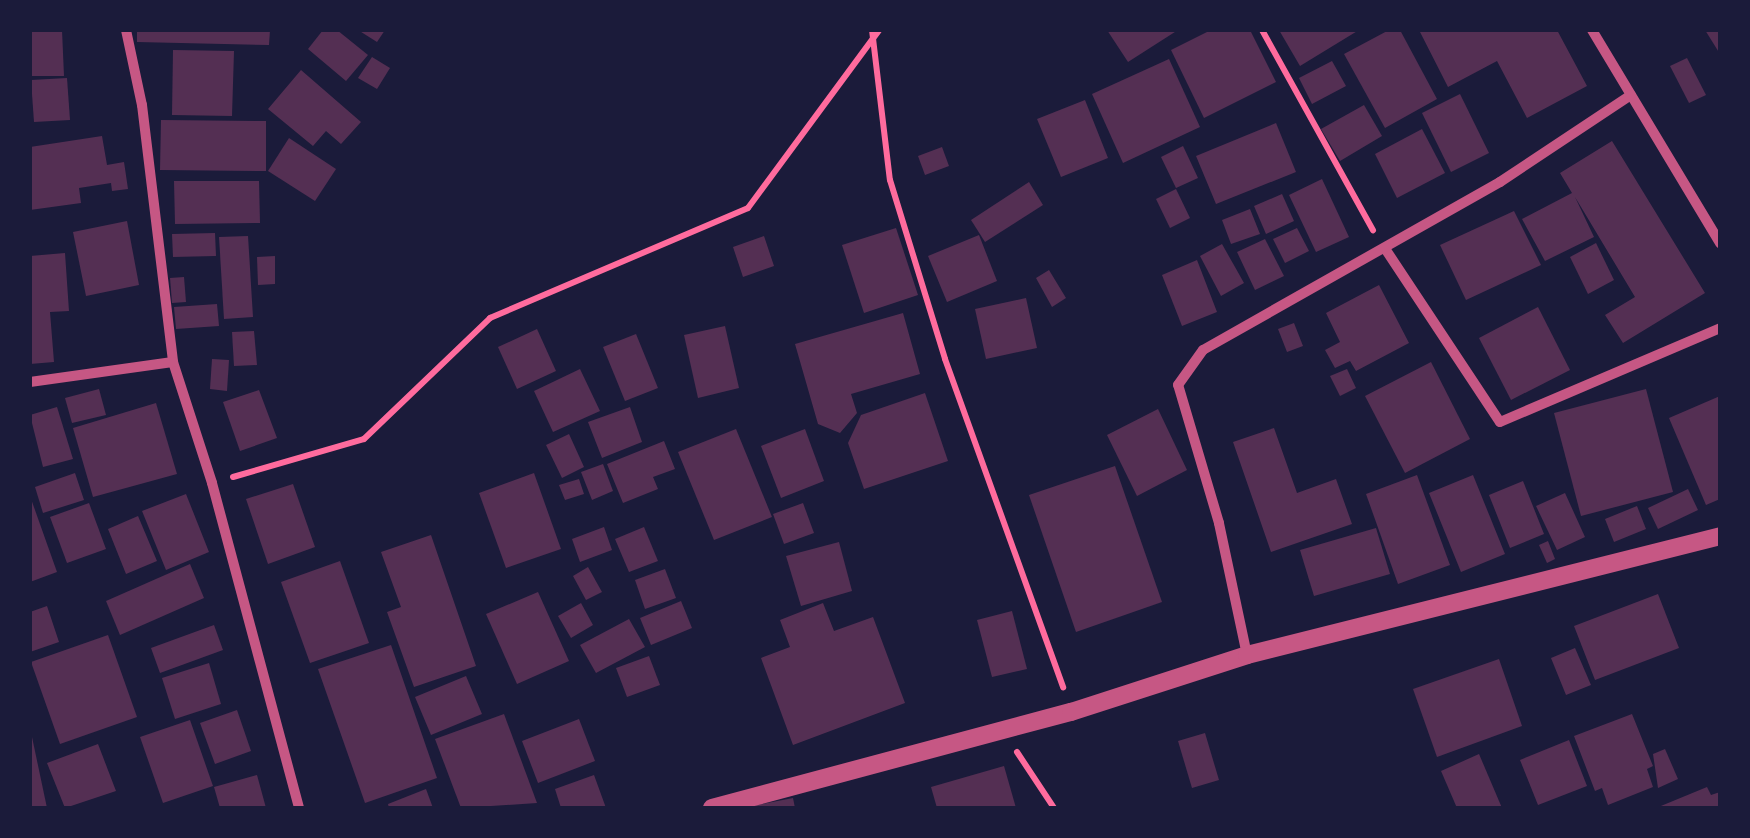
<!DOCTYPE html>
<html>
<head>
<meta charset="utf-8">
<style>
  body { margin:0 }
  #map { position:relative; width:1750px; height:838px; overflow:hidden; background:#1b1b3a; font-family:"Golos Text",sans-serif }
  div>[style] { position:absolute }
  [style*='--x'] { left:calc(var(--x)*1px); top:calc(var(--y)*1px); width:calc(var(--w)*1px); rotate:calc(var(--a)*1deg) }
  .building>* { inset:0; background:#542f53 }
  .path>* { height:6px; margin:-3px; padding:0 3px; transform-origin:3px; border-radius:3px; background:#ff6b9d }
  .minor>* { height:10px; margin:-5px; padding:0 5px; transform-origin:5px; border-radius:5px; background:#c65784 }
  .tertiary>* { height:18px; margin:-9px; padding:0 9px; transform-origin:9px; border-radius:9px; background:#c65784 }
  span { translate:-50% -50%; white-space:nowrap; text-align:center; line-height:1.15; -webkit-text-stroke:10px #1b1b3a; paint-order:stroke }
  .frame { position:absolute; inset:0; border:32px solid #1b1b3a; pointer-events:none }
</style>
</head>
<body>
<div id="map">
  <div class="building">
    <i style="clip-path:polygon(30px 30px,62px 30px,64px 76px,30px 76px)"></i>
    <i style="clip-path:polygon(137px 30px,270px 30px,269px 45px,137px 42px)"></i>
    <i style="clip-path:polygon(323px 30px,337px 30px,368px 55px,346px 81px,308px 49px)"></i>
    <i style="clip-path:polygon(358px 30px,385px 30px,377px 42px)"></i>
    <i style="clip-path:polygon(1107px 30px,1178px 30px,1128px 62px)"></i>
    <i style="clip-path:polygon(1211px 30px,1250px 30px,1276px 82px,1204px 118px,1171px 50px)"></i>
    <i style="clip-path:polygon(1279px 30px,1359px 30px,1300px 66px)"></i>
    <i style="clip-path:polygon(1389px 30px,1400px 30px,1437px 99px,1385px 128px,1344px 54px)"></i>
    <i style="clip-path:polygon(1419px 30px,1557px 30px,1587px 86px,1527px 118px,1497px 61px,1448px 87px)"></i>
    <i style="clip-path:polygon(1705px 30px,1720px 30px,1720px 54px)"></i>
    <i style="clip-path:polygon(173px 50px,234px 51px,232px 116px,172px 115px)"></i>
    <i style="clip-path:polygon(372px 57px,390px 68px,377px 89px,358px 78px)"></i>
    <i style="clip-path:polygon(1687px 58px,1706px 95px,1689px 103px,1670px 66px)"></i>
    <i style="clip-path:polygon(1169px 59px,1200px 127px,1123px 163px,1092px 94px)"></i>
    <i style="clip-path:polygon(1332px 61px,1346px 86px,1312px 104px,1299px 78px)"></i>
    <i style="clip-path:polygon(301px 70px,361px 122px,341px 144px,326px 131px,313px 146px,268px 109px)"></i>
    <i style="clip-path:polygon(67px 78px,70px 120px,34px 122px,31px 80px)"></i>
    <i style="clip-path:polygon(1460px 94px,1489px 153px,1451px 172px,1422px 113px)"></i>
    <i style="clip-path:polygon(1085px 100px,1108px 158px,1061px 177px,1037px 119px)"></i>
    <i style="clip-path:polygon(1364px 105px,1382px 136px,1340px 161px,1321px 129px)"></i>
    <i style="clip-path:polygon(161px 120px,266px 121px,266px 171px,160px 170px)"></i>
    <i style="clip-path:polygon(1276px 123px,1296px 172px,1216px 204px,1196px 156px)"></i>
    <i style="clip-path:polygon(1422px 129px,1445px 173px,1397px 198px,1375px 154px)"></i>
    <i style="clip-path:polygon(102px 136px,107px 165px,124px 162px,128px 189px,112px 191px,111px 183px,79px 188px,81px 203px,30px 210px,30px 147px)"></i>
    <i style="clip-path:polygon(289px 138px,336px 169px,315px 201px,268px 171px)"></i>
    <i style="clip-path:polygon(1612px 141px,1705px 293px,1623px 343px,1605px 315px,1635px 297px,1575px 197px,1594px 237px,1545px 261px,1522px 219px,1572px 193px,1560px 173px)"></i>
    <i style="clip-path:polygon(1183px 146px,1198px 178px,1176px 188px,1161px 157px)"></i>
    <i style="clip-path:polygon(942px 147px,949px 166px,925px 175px,918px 156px)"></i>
    <i style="clip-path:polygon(1322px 179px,1349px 237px,1316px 252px,1289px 195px)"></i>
    <i style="clip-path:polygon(174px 181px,259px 181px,260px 223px,175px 224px)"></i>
    <i style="clip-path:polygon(1029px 182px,1043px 205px,985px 242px,971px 220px)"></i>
    <i style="clip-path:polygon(1176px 189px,1190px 218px,1170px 228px,1156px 199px)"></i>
    <i style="clip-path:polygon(1282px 194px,1294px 221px,1266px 234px,1254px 206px)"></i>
    <i style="clip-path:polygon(1250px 209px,1260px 234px,1231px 244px,1222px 220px)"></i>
    <i style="clip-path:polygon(1514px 211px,1541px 265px,1466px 300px,1440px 245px)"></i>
    <i style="clip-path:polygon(127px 221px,139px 285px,86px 296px,73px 232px)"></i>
    <i style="clip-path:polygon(896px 228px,918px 295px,864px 313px,842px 245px)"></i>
    <i style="clip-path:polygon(1297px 228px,1309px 251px,1285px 263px,1273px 239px)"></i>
    <i style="clip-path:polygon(215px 233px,216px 256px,173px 257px,172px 234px)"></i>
    <i style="clip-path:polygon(979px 235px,997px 281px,947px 302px,928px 256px)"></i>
    <i style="clip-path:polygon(248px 236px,253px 317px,224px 319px,219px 237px)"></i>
    <i style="clip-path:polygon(764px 236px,774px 266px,743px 277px,733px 247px)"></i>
    <i style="clip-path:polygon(1265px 239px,1284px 276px,1255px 290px,1237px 252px)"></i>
    <i style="clip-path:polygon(1596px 243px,1614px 280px,1588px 294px,1570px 257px)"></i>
    <i style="clip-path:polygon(1222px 244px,1244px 283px,1221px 296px,1200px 256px)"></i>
    <i style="clip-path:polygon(65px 253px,69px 311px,50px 312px,54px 362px,30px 364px,30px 256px)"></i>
    <i style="clip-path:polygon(275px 256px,275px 284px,258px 285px,257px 257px)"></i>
    <i style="clip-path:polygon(1197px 260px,1217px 312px,1182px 326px,1162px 275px)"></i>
    <i style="clip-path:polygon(1049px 270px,1066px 298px,1052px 307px,1036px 278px)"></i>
    <i style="clip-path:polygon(184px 277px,186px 302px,172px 303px,170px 278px)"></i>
    <i style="clip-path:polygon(1379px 285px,1409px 343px,1356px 371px,1350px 361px,1335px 368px,1325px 350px,1340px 342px,1326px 313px)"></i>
    <i style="clip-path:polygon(1026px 298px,1037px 348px,986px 359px,975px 309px)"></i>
    <i style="clip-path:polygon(217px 304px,219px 326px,176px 329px,174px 307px)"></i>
    <i style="clip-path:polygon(1538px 307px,1570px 370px,1511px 400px,1479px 338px)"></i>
    <i style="clip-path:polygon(903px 313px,920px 374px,851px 394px,857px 413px,840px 433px,818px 424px,795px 344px)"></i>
    <i style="clip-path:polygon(1294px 323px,1303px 346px,1287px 352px,1278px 329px)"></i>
    <i style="clip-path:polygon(725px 326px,739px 388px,698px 398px,684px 335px)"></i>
    <i style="clip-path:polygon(537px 329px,556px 371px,517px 389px,498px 347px)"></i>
    <i style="clip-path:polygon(254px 331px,257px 365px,234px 366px,232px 332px)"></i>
    <i style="clip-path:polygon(636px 334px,658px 388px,625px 401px,603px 347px)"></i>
    <i style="clip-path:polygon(212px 359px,229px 360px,227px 391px,210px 389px)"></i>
    <i style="clip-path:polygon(1431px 362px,1470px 439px,1405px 473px,1365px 396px)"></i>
    <i style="clip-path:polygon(580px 369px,600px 411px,553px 432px,534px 391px)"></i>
    <i style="clip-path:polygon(1347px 369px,1356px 388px,1340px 396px,1330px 376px)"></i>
    <i style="clip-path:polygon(99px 389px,106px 415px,72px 423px,65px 398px)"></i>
    <i style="clip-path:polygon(1646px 389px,1673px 492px,1581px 516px,1554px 413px)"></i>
    <i style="clip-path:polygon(259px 390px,277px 438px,240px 451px,223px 402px)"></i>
    <i style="clip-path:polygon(925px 393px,948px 461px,864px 489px,848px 443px,861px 415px)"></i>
    <i style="clip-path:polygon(1720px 396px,1720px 499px,1706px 505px,1669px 418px)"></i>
    <i style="clip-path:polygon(156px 403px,177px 474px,93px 497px,73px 428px)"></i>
    <i style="clip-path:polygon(57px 407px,73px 459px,43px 467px,30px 415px)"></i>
    <i style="clip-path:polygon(630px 407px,642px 442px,602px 458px,588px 422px)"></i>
    <i style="clip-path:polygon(1158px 409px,1187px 470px,1137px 496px,1107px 435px)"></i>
    <i style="clip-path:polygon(1274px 428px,1297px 493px,1336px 479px,1352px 524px,1271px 552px,1233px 442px)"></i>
    <i style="clip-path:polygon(736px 429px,772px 517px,714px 540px,678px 452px)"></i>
    <i style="clip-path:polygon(805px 429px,824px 481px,781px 498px,761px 446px)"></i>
    <i style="clip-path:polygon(569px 434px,584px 467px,562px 478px,546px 445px)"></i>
    <i style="clip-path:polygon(664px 441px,675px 469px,653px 477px,658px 489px,623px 503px,607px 464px)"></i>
    <i style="clip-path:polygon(603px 464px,613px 491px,592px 500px,581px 472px)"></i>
    <i style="clip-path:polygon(1115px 466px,1162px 602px,1076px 632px,1029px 495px)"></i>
    <i style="clip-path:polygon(75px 473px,84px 500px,43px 513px,35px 487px)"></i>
    <i style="clip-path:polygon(534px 473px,561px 549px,506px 568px,479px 493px)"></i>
    <i style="clip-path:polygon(1417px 475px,1450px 565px,1398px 584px,1366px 494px)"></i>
    <i style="clip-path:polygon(1473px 475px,1505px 554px,1461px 572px,1429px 493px)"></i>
    <i style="clip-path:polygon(579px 479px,584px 494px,565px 500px,559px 485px)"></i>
    <i style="clip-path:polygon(1523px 481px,1544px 534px,1510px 548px,1489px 495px)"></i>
    <i style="clip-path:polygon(293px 484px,315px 547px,268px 564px,246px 499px)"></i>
    <i style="clip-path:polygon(1688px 489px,1698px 510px,1658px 529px,1648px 508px)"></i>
    <i style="clip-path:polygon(1565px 493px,1585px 537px,1557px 550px,1536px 506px)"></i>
    <i style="clip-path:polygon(186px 494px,209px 552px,166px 570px,142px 511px)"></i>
    <i style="clip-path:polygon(30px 496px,57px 572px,30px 582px)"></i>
    <i style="clip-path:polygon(89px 503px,106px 549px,67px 563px,50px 517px)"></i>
    <i style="clip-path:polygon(803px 503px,814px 533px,784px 544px,773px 514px)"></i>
    <i style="clip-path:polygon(1637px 506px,1646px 529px,1614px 542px,1605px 519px)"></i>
    <i style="clip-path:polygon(138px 516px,157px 561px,126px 574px,108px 529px)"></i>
    <i style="clip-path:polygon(604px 527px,612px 550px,580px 562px,572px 539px)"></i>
    <i style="clip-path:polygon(644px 527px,658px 561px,629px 572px,615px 539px)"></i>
    <i style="clip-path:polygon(1376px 528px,1390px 574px,1314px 596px,1300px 550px)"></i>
    <i style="clip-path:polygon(431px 535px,476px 666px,414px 687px,387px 612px,401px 607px,381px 552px)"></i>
    <i style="clip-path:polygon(1548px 541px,1555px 559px,1547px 563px,1539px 545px)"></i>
    <i style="clip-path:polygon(839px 542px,852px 591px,801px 606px,786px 556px)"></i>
    <i style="clip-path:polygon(340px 561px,369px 643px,310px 663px,281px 582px)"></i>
    <i style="clip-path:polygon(190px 564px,204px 598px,120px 635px,106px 601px)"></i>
    <i style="clip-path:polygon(588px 567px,602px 592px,586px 600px,573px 576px)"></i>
    <i style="clip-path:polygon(665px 569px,676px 598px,645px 609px,635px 580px)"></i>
    <i style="clip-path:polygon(538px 592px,569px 661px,517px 684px,486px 614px)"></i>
    <i style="clip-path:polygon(1658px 594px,1679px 648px,1595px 680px,1574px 626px)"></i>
    <i style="clip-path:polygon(681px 601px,692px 628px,651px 645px,640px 618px)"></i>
    <i style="clip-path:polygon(581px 603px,593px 625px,571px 638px,558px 616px)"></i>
    <i style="clip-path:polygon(823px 603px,834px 631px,873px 617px,905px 703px,793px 745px,761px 658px,790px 647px,780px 620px)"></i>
    <i style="clip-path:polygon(47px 606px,59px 642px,30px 652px,30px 612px)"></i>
    <i style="clip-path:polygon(1012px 611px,1027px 669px,992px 677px,977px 620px)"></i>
    <i style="clip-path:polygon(629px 619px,645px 647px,596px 673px,580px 645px)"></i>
    <i style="clip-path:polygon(214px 625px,223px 650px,160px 673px,151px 648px)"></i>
    <i style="clip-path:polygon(108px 635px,137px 717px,60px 744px,31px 662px)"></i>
    <i style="clip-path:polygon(391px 645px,437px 778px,365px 803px,318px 669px)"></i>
    <i style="clip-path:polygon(1575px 648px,1591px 685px,1566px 695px,1551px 658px)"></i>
    <i style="clip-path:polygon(649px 656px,660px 685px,627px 697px,616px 668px)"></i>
    <i style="clip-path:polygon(1499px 659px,1522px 726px,1437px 757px,1413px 689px)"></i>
    <i style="clip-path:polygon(209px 663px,221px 704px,175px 719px,162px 678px)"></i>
    <i style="clip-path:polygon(466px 676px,482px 714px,431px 735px,415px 697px)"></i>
    <i style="clip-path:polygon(237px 710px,251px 751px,215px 764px,200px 723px)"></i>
    <i style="clip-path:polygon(504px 714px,537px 803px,461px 808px,435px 739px)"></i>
    <i style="clip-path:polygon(1632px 714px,1653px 766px,1647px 769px,1653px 787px,1608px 805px,1602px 788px,1595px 791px,1574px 736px)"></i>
    <i style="clip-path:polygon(579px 719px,595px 761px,538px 783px,522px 741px)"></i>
    <i style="clip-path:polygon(190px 720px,213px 786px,163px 803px,140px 737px)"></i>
    <i style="clip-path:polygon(1205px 733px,1219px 780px,1192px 788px,1178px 741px)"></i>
    <i style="clip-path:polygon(30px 737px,32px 737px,47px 808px,30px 808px)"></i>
    <i style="clip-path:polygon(1569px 740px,1587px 786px,1538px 805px,1520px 760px)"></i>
    <i style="clip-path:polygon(98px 744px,116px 791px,65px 808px,47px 763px)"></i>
    <i style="clip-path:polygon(1665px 749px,1678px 779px,1658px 788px,1653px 754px)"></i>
    <i style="clip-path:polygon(1479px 754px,1502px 808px,1457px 808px,1441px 771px)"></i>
    <i style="clip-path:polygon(1004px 766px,1016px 808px,937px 808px,931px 787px)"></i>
    <i style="clip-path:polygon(257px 775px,266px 808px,220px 808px,214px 787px)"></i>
    <i style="clip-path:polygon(594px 775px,606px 808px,561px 808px,555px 789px)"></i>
    <i style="clip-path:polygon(1707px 787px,1711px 795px,1720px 792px,1720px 808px,1656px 808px)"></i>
    <i style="clip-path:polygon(426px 789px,433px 808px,389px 808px,388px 804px)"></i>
    <i style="clip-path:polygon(793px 798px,795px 808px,751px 808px,751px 806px)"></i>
  </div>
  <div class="path">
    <i style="--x:872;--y:30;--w:151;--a:83.2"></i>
    <i style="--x:890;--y:180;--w:187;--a:72.9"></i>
    <i style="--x:945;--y:359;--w:349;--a:70.2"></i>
    <i style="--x:1262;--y:30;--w:229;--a:61"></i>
    <i style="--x:233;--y:477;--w:136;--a:-16.2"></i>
    <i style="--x:364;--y:439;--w:175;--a:-43.8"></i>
    <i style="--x:490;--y:318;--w:280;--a:-23.1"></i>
    <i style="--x:748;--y:208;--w:221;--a:-53.6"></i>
    <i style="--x:1017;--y:752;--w:67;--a:56.5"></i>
  </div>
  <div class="minor">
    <i style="--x:126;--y:30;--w:77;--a:78"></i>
    <i style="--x:142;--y:105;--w:259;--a:83.1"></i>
    <i style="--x:173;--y:362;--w:127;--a:72.1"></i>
    <i style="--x:212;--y:483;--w:336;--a:75"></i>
    <i style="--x:1592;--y:30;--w:249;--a:59"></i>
    <i style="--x:1386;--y:250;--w:206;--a:56.5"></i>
    <i style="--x:1500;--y:422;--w:239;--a:-23.1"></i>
    <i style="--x:30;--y:382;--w:144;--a:-8"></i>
    <i style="--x:1247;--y:655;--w:135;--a:-102"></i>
    <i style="--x:1219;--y:523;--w:144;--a:-106.5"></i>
    <i style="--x:1178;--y:385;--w:43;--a:-54.5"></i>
    <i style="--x:1203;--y:350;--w:341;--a:-29.5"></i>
    <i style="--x:1500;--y:182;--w:157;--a:-33.6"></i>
  </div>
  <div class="tertiary">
    <i style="--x:712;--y:808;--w:372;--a:-15"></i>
    <i style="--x:1071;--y:712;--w:185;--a:-17.9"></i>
    <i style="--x:1247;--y:655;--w:488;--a:-14.1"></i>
  </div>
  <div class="frame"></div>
</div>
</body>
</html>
